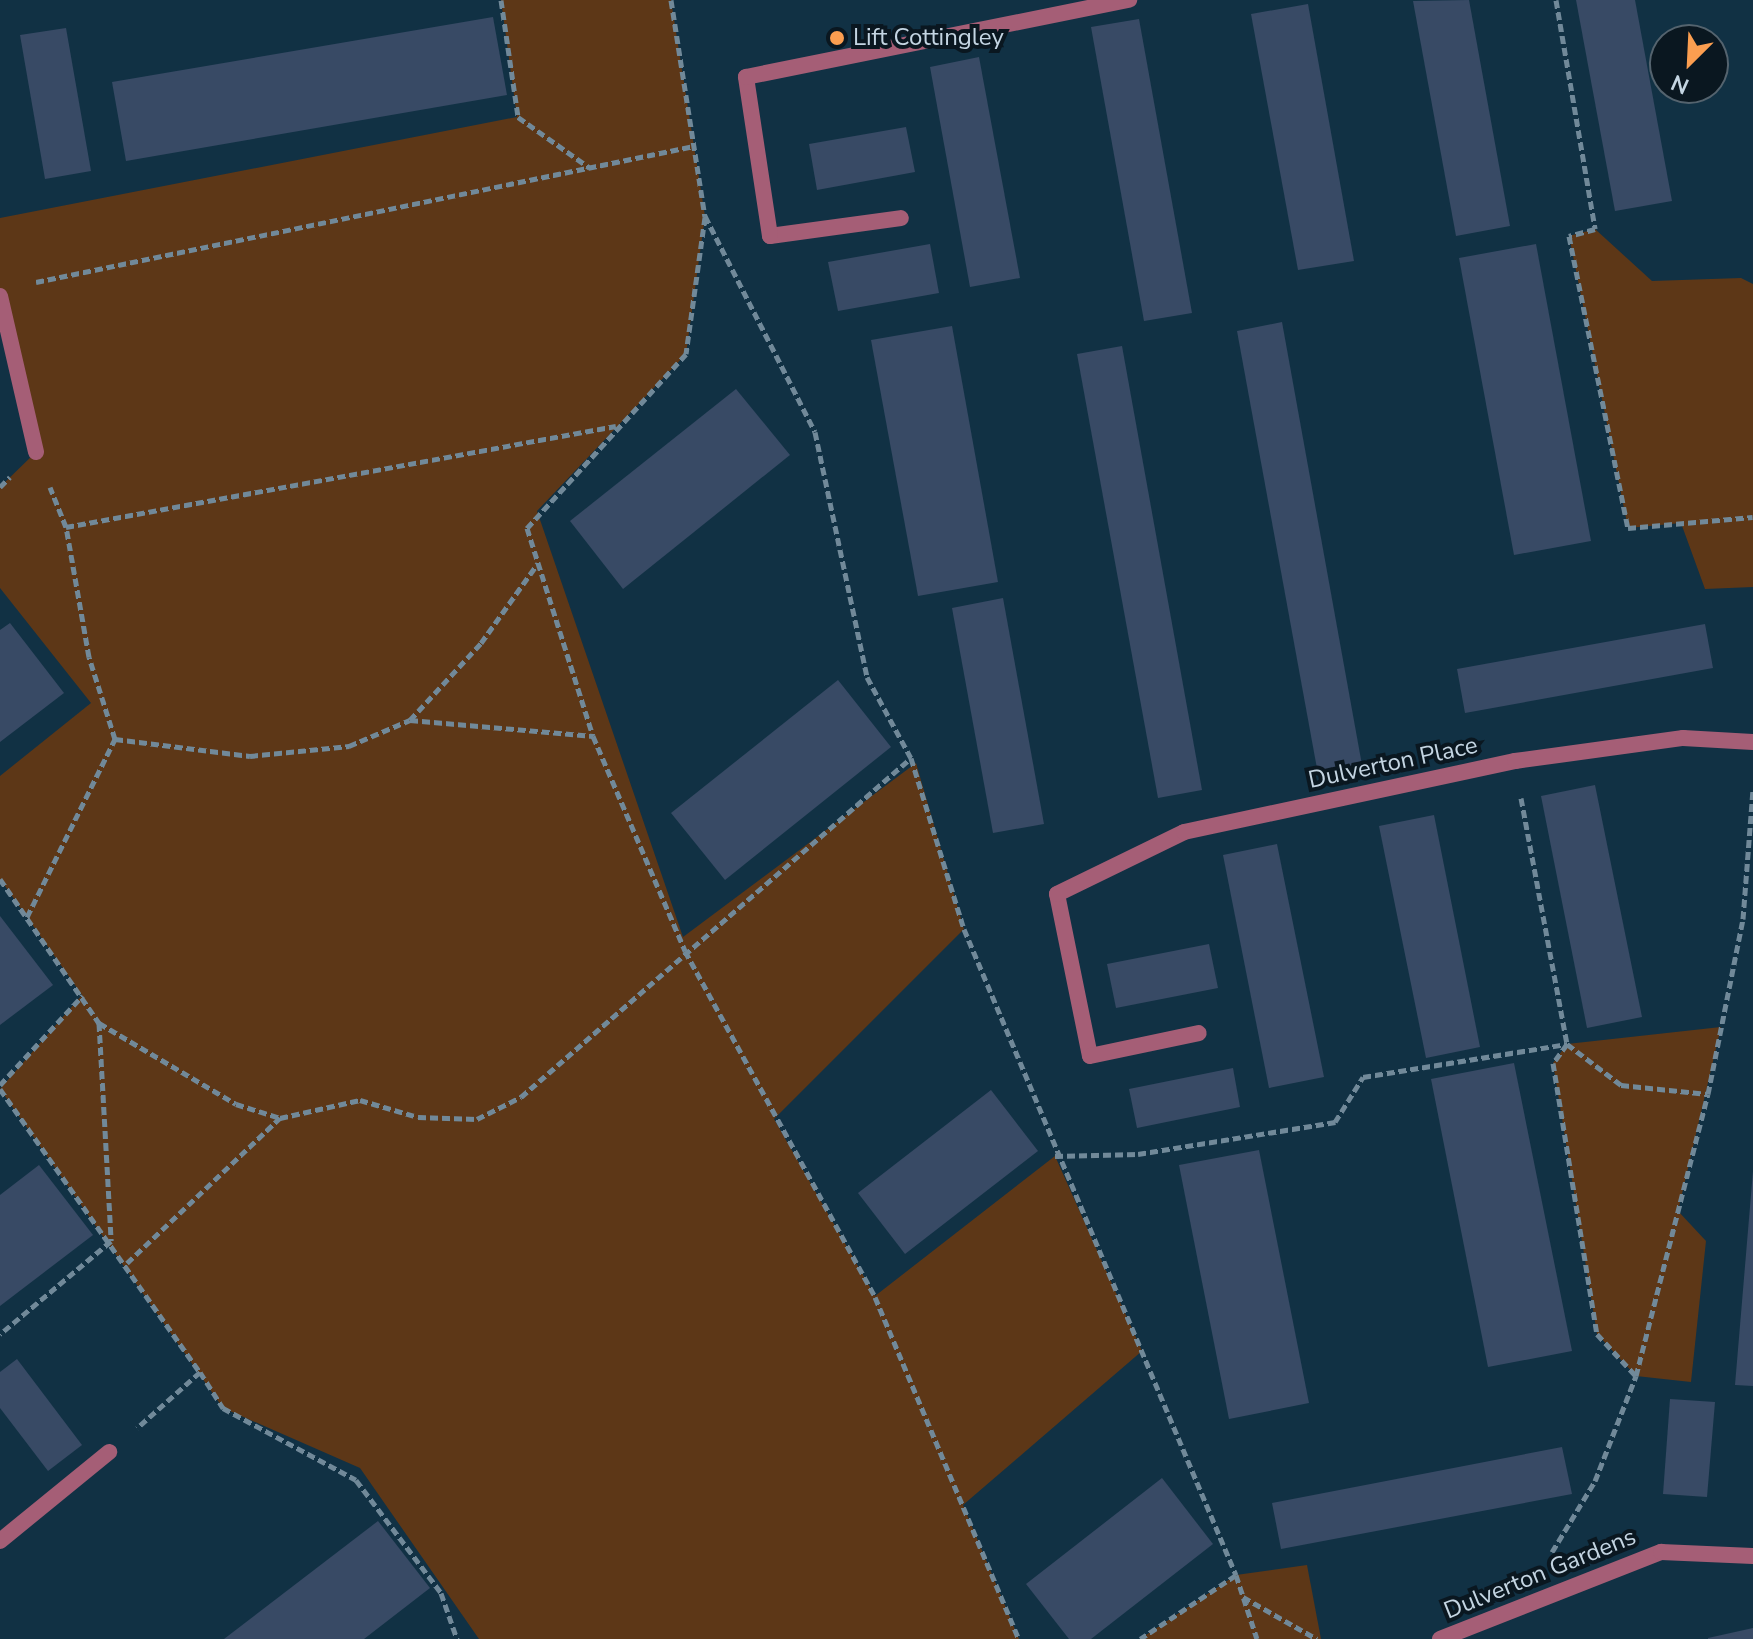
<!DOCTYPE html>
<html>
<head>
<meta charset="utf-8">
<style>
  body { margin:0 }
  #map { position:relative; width:1753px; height:1639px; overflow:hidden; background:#113144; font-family:"Nunito Sans",sans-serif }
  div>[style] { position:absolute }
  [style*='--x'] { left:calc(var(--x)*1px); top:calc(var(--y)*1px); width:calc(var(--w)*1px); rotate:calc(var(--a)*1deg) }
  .green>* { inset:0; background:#5d3717 }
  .building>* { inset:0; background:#384a65 }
  .path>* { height:5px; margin-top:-2.5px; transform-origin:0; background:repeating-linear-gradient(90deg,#718999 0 8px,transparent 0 12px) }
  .lane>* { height:16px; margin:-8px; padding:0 8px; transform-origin:8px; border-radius:8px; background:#a55e76 }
  .street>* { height:16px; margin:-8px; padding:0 8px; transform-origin:8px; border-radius:8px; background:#a55e76 }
  .dots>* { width:22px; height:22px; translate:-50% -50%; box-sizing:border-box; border:4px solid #0a1720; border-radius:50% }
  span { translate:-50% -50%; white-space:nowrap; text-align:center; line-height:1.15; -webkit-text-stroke:8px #0a1720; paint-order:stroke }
  .poi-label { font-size:24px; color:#c4d5e2 }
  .left { translate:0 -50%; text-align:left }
  .street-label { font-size:24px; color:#c4d5e2 }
  .north { position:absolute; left:1649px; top:24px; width:80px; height:80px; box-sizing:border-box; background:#0a1720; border:2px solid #54636e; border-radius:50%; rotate:204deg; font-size:22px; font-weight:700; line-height:32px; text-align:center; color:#c4d5e2 }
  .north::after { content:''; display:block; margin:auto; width:28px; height:36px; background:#fb9e50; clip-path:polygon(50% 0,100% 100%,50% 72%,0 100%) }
</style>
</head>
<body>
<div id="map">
  <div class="green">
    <i style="clip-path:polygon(501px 0,671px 0,705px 216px,686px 354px,537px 511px,683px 937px,916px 763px,964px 929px,774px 1119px,875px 1296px,1055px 1156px,1142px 1351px,963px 1505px,1019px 1639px,479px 1639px,360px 1468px,223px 1408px,0 1089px,82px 995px,0 879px,0 776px,91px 703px,0 588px,0 487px,36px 452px,0 296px,0 218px,517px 117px)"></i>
    <i style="clip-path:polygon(1595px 229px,1652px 281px,1741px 278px,1753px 284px,1753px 587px,1705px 589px,1681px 523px,1628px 528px,1569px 236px)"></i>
    <i style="clip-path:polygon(1721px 1027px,1678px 1211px,1706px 1241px,1691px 1382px,1636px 1376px,1597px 1334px,1553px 1063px,1567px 1044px)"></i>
    <i style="clip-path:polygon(1307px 1565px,1321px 1639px,1140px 1639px,1236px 1575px)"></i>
  </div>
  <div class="building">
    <i style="clip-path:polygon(1469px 0,1510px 226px,1456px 236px,1413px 1px)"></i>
    <i style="clip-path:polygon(1576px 0,1635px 0,1672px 201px,1615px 211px)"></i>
    <i style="clip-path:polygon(1308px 4px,1354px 261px,1298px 270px,1251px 14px)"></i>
    <i style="clip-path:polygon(493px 17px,507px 95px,126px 161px,112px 82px)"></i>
    <i style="clip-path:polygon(1139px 19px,1192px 313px,1144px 321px,1091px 27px)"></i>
    <i style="clip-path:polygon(66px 28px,91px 171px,45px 179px,20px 35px)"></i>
    <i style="clip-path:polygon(979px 57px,1020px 278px,970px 287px,930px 67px)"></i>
    <i style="clip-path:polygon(906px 127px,915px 172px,817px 190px,809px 144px)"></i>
    <i style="clip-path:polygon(930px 244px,939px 293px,838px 311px,828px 262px)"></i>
    <i style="clip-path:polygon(1536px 244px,1591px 541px,1514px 555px,1459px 258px)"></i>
    <i style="clip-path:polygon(1282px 322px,1362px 765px,1318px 774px,1237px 331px)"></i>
    <i style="clip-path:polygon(952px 326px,998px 582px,918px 596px,871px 340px)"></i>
    <i style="clip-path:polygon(1122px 346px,1202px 790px,1158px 798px,1077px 354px)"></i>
    <i style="clip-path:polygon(736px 389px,790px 455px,623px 589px,570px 521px)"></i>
    <i style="clip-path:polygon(1003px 598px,1044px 824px,993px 833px,952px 608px)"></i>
    <i style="clip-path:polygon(10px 623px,64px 693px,0 742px,0 630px)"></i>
    <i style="clip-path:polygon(1705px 624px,1713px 668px,1465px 713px,1457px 669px)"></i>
    <i style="clip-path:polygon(838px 680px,891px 747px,725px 880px,671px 813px)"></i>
    <i style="clip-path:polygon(1595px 785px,1642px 1017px,1587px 1028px,1541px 796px)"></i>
    <i style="clip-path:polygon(1434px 815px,1480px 1047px,1426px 1058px,1379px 826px)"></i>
    <i style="clip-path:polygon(1277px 844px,1324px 1077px,1269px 1088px,1223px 855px)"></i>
    <i style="clip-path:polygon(0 916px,53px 985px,0 1025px)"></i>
    <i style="clip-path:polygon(1209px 944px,1218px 988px,1116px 1008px,1107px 964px)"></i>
    <i style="clip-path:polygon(1514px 1063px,1572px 1351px,1488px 1367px,1431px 1079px)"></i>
    <i style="clip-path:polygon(1233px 1068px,1240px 1107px,1137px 1128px,1129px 1089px)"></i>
    <i style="clip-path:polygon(991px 1090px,1038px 1151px,905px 1254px,858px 1193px)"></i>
    <i style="clip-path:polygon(1259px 1150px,1309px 1403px,1229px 1419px,1179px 1165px)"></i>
    <i style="clip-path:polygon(39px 1165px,93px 1235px,0 1306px,0 1195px)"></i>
    <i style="clip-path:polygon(1753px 1171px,1753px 1386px,1735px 1385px)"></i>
    <i style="clip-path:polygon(17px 1359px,82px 1445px,48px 1471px,0 1408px,0 1372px)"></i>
    <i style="clip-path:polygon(1670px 1399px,1715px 1402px,1707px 1497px,1663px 1494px)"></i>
    <i style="clip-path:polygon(1562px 1447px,1572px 1494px,1281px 1549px,1272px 1503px)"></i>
    <i style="clip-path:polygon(1162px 1478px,1213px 1544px,1091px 1639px,1069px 1639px,1026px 1584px)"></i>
    <i style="clip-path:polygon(378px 1521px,430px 1588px,364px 1639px,224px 1639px)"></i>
    <i style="clip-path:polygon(1753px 1628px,1753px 1639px,1708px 1639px,1708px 1638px)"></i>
  </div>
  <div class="path">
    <i style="--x:501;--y:0;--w:118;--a:81.7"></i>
    <i style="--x:518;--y:117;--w:88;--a:35.3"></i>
    <i style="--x:671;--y:0;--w:219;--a:81.1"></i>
    <i style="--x:705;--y:216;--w:242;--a:63"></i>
    <i style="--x:815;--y:432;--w:250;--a:78"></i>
    <i style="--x:867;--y:677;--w:92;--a:61.5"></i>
    <i style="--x:911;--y:758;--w:179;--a:72.8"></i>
    <i style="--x:964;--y:929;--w:701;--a:67.17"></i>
    <i style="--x:1236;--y:1575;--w:115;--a:146.3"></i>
    <i style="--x:1556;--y:0;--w:232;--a:80.3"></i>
    <i style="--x:1595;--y:229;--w:27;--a:165"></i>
    <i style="--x:1569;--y:236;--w:298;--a:78.6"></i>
    <i style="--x:1628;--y:528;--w:125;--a:-5"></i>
    <i style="--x:705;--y:217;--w:138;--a:97.9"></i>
    <i style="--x:686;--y:354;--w:236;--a:132.4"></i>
    <i style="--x:527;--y:528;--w:218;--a:72.4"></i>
    <i style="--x:593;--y:736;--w:234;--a:66.8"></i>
    <i style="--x:685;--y:951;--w:395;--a:61.2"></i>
    <i style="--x:875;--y:1297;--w:371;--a:67.2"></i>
    <i style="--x:36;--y:282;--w:672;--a:-11.68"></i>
    <i style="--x:0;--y:487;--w:14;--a:-45"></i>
    <i style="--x:66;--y:527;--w:559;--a:-10.41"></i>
    <i style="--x:410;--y:720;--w:184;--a:5"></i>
    <i style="--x:115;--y:739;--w:136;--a:7.2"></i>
    <i style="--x:250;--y:756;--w:100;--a:-5.8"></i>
    <i style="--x:349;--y:746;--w:66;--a:-23.1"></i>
    <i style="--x:410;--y:720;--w:105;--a:-47.3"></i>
    <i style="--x:481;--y:643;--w:98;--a:-54.5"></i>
    <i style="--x:1521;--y:798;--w:250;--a:79.4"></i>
    <i style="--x:1567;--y:1044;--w:24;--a:126"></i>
    <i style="--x:1553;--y:1063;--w:275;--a:80.8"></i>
    <i style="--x:1597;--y:1334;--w:57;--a:47.1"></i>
    <i style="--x:0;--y:879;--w:175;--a:55.5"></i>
    <i style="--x:99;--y:1023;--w:218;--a:86.8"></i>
    <i style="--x:111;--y:1241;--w:145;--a:140"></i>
    <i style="--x:27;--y:917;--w:199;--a:-63.7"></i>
    <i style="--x:115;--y:739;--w:86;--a:-107.6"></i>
    <i style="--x:89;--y:657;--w:132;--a:-100"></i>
    <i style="--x:66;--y:527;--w:43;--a:-111.8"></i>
    <i style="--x:99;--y:1023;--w:159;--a:30.6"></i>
    <i style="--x:236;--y:1104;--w:46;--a:17.7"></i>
    <i style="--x:280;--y:1118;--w:82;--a:-12.7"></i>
    <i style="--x:360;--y:1100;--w:60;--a:16.3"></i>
    <i style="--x:418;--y:1117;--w:59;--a:1.9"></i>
    <i style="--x:477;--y:1119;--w:49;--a:-26.6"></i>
    <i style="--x:521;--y:1097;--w:517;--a:-41"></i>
    <i style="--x:0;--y:1085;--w:122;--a:-47.3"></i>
    <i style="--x:0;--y:1089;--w:347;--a:54.8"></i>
    <i style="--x:200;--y:1372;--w:84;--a:138.4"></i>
    <i style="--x:1055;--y:1156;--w:83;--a:-1.4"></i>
    <i style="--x:1138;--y:1154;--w:200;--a:-9.2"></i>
    <i style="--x:1335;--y:1122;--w:53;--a:-58.1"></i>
    <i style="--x:1363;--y:1077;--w:207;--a:-9.2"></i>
    <i style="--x:1567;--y:1044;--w:68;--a:37.2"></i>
    <i style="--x:1621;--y:1085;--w:87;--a:5.9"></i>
    <i style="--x:127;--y:1263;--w:211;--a:-43.5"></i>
    <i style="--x:200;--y:1372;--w:43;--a:57.4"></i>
    <i style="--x:223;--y:1408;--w:151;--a:28.4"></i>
    <i style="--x:356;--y:1480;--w:141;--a:53"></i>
    <i style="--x:441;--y:1593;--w:49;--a:70.8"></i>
    <i style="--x:1552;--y:1552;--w:83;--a:-58.8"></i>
    <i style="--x:1595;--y:1481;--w:113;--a:-68.7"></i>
    <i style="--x:1636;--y:1376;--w:291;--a:-75.7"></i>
    <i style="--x:1708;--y:1094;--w:178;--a:-78.7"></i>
    <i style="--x:1743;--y:919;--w:129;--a:-85.6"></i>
    <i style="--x:1236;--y:1575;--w:67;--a:71.8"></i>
    <i style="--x:1243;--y:1597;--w:85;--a:29.6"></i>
  </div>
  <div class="lane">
    <i style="--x:770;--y:236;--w:132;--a:-7.8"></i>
    <i style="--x:1057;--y:894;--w:165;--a:78.5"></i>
    <i style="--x:1090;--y:1056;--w:111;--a:-11.9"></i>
  </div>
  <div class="street">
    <i style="--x:770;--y:236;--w:161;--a:-98.6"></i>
    <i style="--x:746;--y:77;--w:391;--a:-11.4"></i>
    <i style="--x:0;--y:296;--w:160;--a:77"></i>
    <i style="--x:1057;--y:894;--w:141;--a:-26"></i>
    <i style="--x:1184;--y:832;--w:339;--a:-12.1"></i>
    <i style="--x:1515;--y:761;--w:170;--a:-7.8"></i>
    <i style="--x:1683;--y:738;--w:70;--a:3.3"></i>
    <i style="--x:0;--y:1541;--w:141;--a:-39.2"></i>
    <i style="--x:1440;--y:1639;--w:238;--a:-21.5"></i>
    <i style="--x:1661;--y:1552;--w:92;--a:2.5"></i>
  </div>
  <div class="dots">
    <i style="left:837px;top:38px;background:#fb9e50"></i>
  </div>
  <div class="poi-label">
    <span class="left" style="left:853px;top:38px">Lift Cottingley</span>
  </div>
  <div class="street-label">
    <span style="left:1393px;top:763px;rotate:-12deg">Dulverton Place</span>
    <span style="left:1540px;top:1574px;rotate:-22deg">Dulverton Gardens</span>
  </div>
  <div class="north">N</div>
</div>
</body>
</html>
